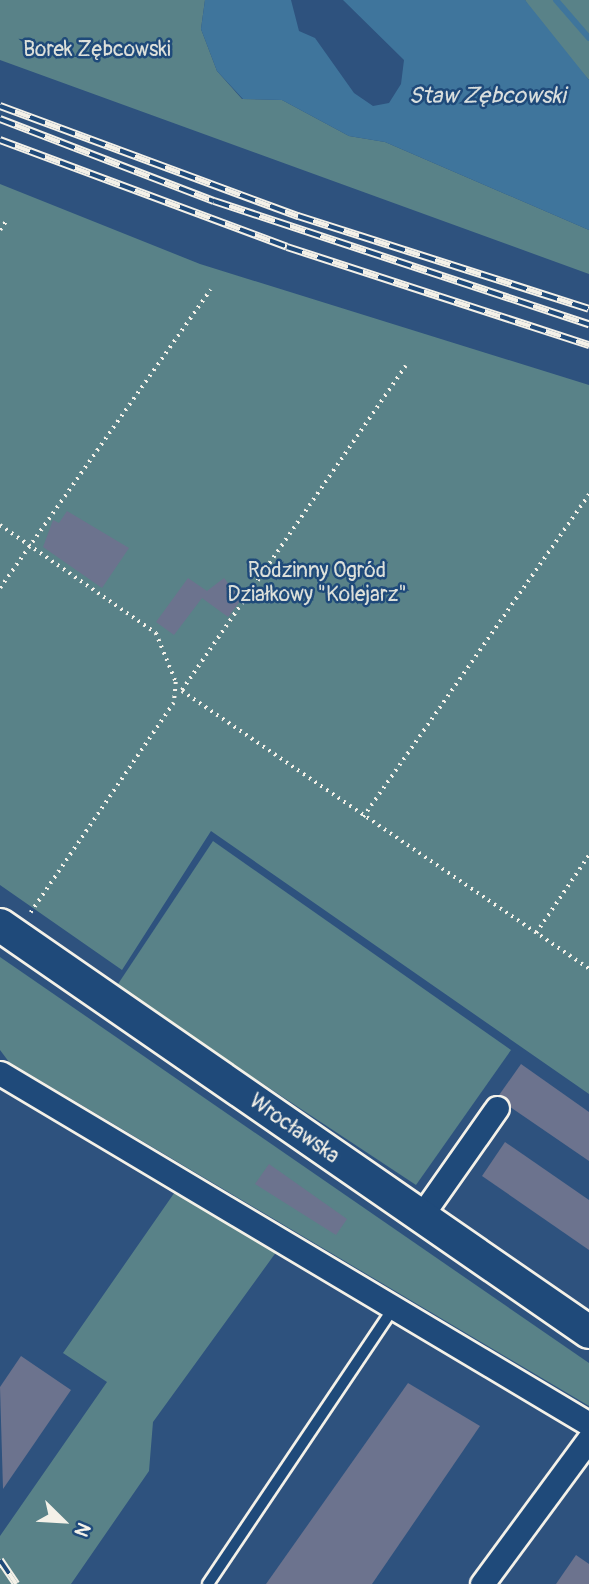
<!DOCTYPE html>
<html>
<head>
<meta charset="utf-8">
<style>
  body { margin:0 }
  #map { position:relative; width:589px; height:1584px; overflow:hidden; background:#2e527e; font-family:Pangolin,sans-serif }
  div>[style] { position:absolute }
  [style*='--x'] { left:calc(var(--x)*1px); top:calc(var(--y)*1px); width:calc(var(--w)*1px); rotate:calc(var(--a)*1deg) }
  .green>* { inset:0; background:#598288 }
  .water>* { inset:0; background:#3f759c }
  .stream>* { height:6px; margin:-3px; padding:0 3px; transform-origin:3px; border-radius:3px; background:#3f759c }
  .building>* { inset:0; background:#6c738e }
  .path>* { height:3.5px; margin-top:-1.75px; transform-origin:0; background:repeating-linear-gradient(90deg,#f4f1e8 0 2px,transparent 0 7px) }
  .roads { filter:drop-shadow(2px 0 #f4f1e8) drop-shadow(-2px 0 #f4f1e8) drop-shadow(0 2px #f4f1e8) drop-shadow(0 -2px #f4f1e8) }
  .lane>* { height:10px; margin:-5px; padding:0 5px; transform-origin:5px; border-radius:5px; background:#1f4a7a }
  .street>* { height:23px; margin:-11.5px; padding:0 11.5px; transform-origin:11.5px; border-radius:11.5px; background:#1f4a7a }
  .secondary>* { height:32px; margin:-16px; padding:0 16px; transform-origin:16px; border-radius:16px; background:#1f4a7a }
  .rail>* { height:8px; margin-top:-4px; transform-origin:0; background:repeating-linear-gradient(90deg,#1f4a7a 0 16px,#f4f1e8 0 32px); box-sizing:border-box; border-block:2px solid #f4f1e8 }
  span { translate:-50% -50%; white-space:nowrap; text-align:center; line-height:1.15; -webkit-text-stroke:5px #1f4a7a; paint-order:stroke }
  .park-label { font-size:21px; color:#dde0da }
  .street-label { font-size:21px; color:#f4f1e8 }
  .water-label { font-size:23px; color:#d9dedd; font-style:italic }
  .north { position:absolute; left:28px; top:1486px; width:70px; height:70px; -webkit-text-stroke:5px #1f4a7a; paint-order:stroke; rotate:114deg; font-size:19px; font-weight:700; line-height:28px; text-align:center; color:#f4f1e8 }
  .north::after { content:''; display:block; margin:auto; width:24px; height:32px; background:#f4f1e8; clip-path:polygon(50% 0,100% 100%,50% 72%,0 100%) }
</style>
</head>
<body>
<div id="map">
  <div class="green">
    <i style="clip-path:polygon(0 0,205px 0,201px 29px,217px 71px,242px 99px,282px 100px,349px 136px,385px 142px,589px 230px,589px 274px,0 60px)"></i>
    <i style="clip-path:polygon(525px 0,589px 0,589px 80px,542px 29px)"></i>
    <i style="clip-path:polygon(0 184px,200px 264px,589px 385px,589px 1094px,211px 831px,122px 970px,0 885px)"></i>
    <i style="clip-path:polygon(213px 841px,511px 1050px,416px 1185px,116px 987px)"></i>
    <i style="clip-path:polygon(0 957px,589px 1363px,589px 1406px,9px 1062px,0 1050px)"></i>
    <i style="clip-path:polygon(177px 1189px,277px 1251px,153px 1422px,149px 1471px,71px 1584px,0 1584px,0 1536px,107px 1382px,63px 1353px)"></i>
  </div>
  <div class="water">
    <i style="clip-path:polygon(205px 0,291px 0,299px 31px,315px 38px,354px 93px,373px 106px,389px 103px,401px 84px,404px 60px,343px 0,525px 0,589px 80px,589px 230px,385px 142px,349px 136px,282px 100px,243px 99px,217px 71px,201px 29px)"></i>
  </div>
  <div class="stream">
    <i style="--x:556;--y:0;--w:50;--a:49"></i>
  </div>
  <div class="building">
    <i style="clip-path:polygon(67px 511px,129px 548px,102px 588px,43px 547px,53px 520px,59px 523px)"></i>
    <i style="clip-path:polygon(188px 578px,207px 591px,224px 578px,241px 600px,228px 617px,202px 598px,174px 635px,156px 622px)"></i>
    <i style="clip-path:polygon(521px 1064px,589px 1112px,589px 1161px,497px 1098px)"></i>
    <i style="clip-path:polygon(505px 1142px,589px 1200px,589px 1250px,482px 1176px)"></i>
    <i style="clip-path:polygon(269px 1164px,347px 1219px,336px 1235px,255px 1184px)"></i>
    <i style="clip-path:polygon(21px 1356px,71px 1390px,3px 1489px,0 1387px)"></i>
    <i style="clip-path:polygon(408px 1383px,480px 1426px,372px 1584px,266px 1584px)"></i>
    <i style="clip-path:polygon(576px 1555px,589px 1564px,589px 1584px,556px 1584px)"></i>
  </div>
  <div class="path">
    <i style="--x:0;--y:230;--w:11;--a:-56"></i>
    <i style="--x:406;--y:366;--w:395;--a:124.6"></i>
    <i style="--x:182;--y:691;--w:493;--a:34.3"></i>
    <i style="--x:0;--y:525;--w:190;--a:34.7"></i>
    <i style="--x:156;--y:633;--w:53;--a:67.8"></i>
    <i style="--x:176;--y:682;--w:21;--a:95"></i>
    <i style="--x:174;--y:703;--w:254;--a:124.3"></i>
    <i style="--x:0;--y:588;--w:365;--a:-54.8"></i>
    <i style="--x:363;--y:817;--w:394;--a:-55"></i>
    <i style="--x:536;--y:933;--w:94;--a:-55.8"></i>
  </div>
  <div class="roads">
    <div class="lane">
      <i style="--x:208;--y:1584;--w:331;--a:-56.1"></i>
    </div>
    <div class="street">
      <i style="--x:0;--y:1073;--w:686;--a:30.79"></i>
      <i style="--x:421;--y:1216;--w:132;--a:-54.9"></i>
      <i style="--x:482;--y:1584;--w:180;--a:-53.6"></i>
    </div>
    <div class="secondary">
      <i style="--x:0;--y:925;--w:716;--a:34.64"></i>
    </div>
  </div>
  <div class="rail">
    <i style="--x:0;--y:106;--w:318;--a:20.3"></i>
    <i style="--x:298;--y:216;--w:305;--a:17.7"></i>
    <i style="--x:0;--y:119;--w:229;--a:21"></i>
    <i style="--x:214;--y:201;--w:395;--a:18.2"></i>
    <i style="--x:0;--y:140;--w:306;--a:20.4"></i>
    <i style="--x:287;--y:247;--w:318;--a:18"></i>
    <i style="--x:0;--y:1560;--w:29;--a:56"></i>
  </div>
  <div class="park-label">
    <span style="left:97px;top:50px">Borek Zębcowski</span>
    <span style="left:317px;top:583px">Rodzinny Ogród<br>Działkowy "Kolejarz"</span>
  </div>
  <div class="street-label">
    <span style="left:294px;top:1129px;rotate:35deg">Wrocławska</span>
  </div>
  <div class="water-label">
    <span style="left:487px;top:96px">Staw Zębcowski</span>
  </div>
  <div class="north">N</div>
</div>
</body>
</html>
